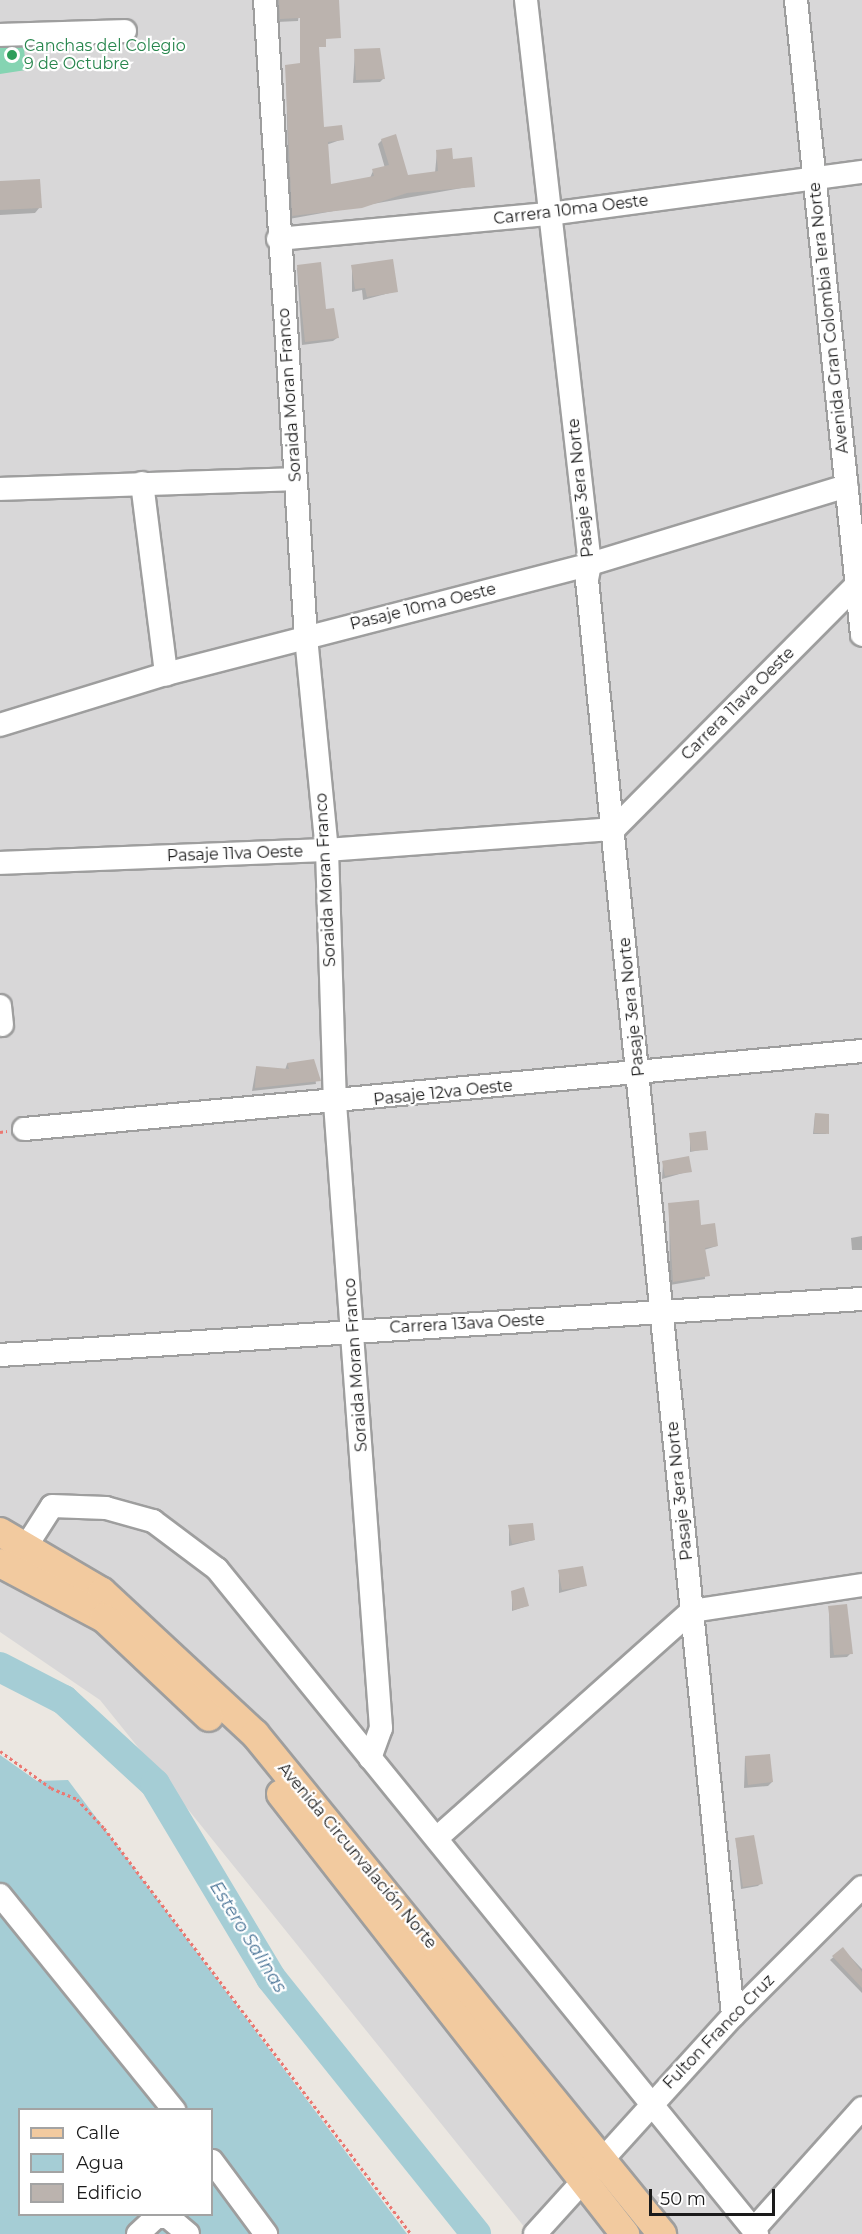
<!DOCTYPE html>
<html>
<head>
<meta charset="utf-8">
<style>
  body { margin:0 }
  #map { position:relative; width:862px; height:2234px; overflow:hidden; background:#ebe7e1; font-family:Montserrat,sans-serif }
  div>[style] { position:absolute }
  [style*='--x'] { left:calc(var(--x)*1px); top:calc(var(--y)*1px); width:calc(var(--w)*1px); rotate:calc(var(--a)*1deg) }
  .residential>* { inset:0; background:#d8d7d8 }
  .pitch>* { inset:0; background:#85d4b2 }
  .water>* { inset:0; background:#a5cdd5 }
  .shadow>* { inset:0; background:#0003 }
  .river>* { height:30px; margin:-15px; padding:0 15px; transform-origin:15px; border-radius:15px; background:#a5cdd5 }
  .building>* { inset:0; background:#bbb3ae }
  .path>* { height:3px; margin-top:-1.5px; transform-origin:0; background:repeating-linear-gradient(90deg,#eb7872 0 3px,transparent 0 6px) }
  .roads { filter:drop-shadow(2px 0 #9e9e9e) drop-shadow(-2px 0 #9e9e9e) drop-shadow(0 2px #9e9e9e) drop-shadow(0 -2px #9e9e9e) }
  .minor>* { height:22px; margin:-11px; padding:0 11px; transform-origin:11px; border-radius:11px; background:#fff }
  .major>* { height:28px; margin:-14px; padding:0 14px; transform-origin:14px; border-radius:14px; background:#f2ca9f }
  .dots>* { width:16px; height:16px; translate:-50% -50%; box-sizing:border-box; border:3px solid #fff; border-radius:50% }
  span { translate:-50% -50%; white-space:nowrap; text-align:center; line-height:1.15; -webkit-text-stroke:4.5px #fff; paint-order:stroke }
  .leisure-label { font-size:16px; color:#27864d }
  .left { translate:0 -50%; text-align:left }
  .street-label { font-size:16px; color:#1a1a1a }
  .water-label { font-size:18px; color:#4e7799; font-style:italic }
  .legend { position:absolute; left:18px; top:2108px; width:195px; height:108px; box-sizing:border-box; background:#fff; border:2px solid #a3a3a3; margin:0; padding:8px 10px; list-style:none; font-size:18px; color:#1a1a1a }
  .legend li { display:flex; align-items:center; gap:12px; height:30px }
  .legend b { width:30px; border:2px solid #a3a3a3 }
  .scale { position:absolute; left:649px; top:2189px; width:126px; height:27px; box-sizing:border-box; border:3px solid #1a1a1a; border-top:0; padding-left:8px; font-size:18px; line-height:21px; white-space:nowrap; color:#1a1a1a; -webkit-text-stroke:4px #fff; paint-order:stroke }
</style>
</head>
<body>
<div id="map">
  <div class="residential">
    <i style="clip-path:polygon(0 0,862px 0,862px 2234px,530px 2234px,100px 1700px,0 1632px)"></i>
  </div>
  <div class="pitch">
    <i style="clip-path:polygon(23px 38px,26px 70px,0 74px,0 41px)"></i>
  </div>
  <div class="water">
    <i style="clip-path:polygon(evenodd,0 1755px,37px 1781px,68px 1780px,407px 2234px,0 2234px,0 1755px,20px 2110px,212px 2110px,212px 2214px,20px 2214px,20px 2110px)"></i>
  </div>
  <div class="shadow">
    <i style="clip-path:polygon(300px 0,298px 21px,277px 22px,277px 0)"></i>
    <i style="clip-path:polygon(355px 51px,384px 78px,380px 82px,353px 83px)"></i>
    <i style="clip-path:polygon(286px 67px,323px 129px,343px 139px,326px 145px,330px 185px,370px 178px,373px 171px,385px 168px,378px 144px,382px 140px,407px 177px,435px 173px,437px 151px,473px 186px,289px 219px)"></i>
    <i style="clip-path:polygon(0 183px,40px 207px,35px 213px,0 215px)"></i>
    <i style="clip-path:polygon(352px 266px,397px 291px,363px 300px,362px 290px,352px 292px)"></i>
    <i style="clip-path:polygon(297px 267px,325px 310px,337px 338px,333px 341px,302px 345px)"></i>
    <i style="clip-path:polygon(313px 1061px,316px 1084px,252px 1091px,256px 1068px,285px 1070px,287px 1064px)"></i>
    <i style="clip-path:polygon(815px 1114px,827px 1133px,826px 1134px,813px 1134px)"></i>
    <i style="clip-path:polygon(690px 1134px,706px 1149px,690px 1152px)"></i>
    <i style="clip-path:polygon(663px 1163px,690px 1171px,662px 1179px)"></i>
    <i style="clip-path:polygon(669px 1204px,717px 1246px,704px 1250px,705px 1279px,670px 1285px)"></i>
    <i style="clip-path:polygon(862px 1236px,862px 1250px,852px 1250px,851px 1238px)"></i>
    <i style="clip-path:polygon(509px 1527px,534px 1540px,509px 1546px)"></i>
    <i style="clip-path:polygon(559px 1572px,585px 1586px,559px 1593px)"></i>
    <i style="clip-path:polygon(512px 1592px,527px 1606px,512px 1611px)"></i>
    <i style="clip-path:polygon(829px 1607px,851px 1653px,847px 1657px,830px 1658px)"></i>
    <i style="clip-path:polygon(745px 1757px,772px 1782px,768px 1786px,744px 1788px)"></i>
    <i style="clip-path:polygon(736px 1840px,761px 1883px,758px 1886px,741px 1889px)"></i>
    <i style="clip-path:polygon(843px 1949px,862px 1969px,862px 1993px,830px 1960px)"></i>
  </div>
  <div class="river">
    <i style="--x:0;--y:1667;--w:72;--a:27.3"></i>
    <i style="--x:64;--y:1700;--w:124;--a:42.7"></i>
    <i style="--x:155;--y:1784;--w:226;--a:59.1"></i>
    <i style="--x:271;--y:1978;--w:328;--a:51.3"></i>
  </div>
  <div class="building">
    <i style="clip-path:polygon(279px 0,339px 0,341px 38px,326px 39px,326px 47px,319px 47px,324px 127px,342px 125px,344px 140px,328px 142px,331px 184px,374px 176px,372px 169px,389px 165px,381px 139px,396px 134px,408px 175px,438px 171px,436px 150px,452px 148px,453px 159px,472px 157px,475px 187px,407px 193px,362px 208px,292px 216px,285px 65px,300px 63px,300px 18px,280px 19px)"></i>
    <i style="clip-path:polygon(380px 48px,385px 79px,356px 80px,354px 49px)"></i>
    <i style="clip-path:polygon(40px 179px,42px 208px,0 210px,0 181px)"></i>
    <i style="clip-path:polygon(393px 259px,398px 292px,367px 297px,365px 288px,355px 289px,351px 265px)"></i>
    <i style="clip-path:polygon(321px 262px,326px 309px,334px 308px,339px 338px,305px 342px,297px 265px)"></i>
    <i style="clip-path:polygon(314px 1059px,321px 1081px,255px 1088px,256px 1066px,289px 1069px,287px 1063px)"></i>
    <i style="clip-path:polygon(815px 1113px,829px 1114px,829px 1134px,814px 1133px)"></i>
    <i style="clip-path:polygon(706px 1131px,708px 1150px,691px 1151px,689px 1133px)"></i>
    <i style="clip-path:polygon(689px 1156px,692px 1172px,665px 1176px,662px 1161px)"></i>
    <i style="clip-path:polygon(699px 1200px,701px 1225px,715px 1223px,718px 1246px,705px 1248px,710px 1276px,673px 1282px,668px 1203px)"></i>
    <i style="clip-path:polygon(533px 1523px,535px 1540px,512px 1544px,508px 1525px)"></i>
    <i style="clip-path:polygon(583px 1566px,587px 1586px,562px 1590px,558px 1570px)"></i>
    <i style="clip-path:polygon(524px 1587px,529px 1606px,513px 1610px,511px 1591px)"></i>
    <i style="clip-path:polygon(847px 1604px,853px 1654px,834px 1655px,828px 1606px)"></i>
    <i style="clip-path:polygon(770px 1754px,773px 1782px,748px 1785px,745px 1756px)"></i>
    <i style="clip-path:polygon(754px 1835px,763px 1884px,743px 1887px,735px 1838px)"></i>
    <i style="clip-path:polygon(843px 1947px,862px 1972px,862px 1988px,832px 1956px)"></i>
  </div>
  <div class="path">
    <i style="--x:0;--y:1132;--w:7;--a:-8"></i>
    <i style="--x:0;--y:1751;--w:63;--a:36"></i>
    <i style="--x:51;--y:1788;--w:28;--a:23"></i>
    <i style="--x:77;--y:1799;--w:40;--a:47"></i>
    <i style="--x:104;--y:1828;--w:509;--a:52.9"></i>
  </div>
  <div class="roads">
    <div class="minor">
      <i style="--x:265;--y:0;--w:638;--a:86.32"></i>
      <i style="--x:306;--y:637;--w:214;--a:84.4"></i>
      <i style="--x:327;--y:850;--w:253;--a:88.2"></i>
      <i style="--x:335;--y:1103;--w:627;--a:85.79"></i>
      <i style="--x:381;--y:1728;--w:32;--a:110"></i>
      <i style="--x:526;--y:0;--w:568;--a:83.53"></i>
      <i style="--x:590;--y:564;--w:16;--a:101"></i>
      <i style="--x:587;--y:580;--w:1443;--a:84.19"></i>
      <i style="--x:796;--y:0;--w:638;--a:84.07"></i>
      <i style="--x:0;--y:35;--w:125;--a:-1.8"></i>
      <i style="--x:278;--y:239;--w:273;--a:-5.3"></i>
      <i style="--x:550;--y:214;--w:315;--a:-7.7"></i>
      <i style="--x:142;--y:483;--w:193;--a:82.8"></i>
      <i style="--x:0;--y:489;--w:296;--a:-1.9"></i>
      <i style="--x:0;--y:725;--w:174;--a:-17.1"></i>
      <i style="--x:166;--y:674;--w:438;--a:-14.5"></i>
      <i style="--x:590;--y:564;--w:268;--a:-16.9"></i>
      <i style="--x:0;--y:863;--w:327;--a:-2.3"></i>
      <i style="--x:327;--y:850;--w:288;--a:-4.2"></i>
      <i style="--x:614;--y:829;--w:352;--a:-45.2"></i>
      <i style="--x:0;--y:1006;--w:19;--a:84"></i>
      <i style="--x:24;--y:1129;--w:842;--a:-5.32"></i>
      <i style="--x:0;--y:1355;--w:864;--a:-3.72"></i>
      <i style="--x:27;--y:1545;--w:46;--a:-57.3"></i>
      <i style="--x:52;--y:1506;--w:54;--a:2.1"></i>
      <i style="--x:106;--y:1508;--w:49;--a:15.5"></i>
      <i style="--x:153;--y:1521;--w:80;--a:36.9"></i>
      <i style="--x:217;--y:1569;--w:857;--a:50.92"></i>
      <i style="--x:438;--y:1837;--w:340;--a:-41.7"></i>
      <i style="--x:692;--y:1611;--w:172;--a:-8.7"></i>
      <i style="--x:0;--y:1895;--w:277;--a:51"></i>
      <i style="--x:212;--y:2161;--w:91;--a:53.5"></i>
      <i style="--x:754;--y:2229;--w:162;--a:-48.2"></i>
      <i style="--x:138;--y:2234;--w:25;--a:-43"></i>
      <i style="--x:156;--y:2217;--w:12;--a:0"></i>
      <i style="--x:168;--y:2217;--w:26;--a:40"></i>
      <i style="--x:535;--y:2234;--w:294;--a:-47.8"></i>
      <i style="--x:733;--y:2016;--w:182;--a:-45"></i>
    </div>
    <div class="major">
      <i style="--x:0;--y:1532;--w:118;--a:30.5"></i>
      <i style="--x:102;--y:1592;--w:209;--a:42.9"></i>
      <i style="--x:255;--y:1734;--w:645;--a:50.85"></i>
      <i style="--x:0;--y:1563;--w:118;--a:27.9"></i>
      <i style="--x:104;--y:1618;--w:144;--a:43.3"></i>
      <i style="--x:281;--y:1794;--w:559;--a:51.98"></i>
    </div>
  </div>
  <div class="dots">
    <i style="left:12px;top:55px;background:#2e9e5b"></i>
  </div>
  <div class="leisure-label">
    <span class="left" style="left:24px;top:55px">Canchas del Colegio<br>9 de Octubre</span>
  </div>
  <div class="street-label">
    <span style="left:571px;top:210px;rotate:-7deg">Carrera 10ma Oeste</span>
    <span style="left:829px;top:318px;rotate:-96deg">Avenida Gran Colombia 1era Norte</span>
    <span style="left:290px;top:395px;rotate:-94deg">Soraida Moran Franco</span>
    <span style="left:581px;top:488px;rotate:-96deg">Pasaje 3era Norte</span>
    <span style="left:423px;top:607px;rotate:-14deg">Pasaje 10ma Oeste</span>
    <span style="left:738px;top:704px;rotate:-45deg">Carrera 11ava Oeste</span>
    <span style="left:235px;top:854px;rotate:-2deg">Pasaje 11va Oeste</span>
    <span style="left:326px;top:880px;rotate:-93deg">Soraida Moran Franco</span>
    <span style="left:632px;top:1007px;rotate:-96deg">Pasaje 3era Norte</span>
    <span style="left:443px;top:1093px;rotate:-6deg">Pasaje 12va Oeste</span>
    <span style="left:467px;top:1324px;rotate:-3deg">Carrera 13ava Oeste</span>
    <span style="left:356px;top:1365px;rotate:-94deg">Soraida Moran Franco</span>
    <span style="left:680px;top:1491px;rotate:-96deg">Pasaje 3era Norte</span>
    <span style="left:357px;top:1856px;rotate:50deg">Avenida Circunvalación Norte</span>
    <span style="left:719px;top:2032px;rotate:-46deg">Fulton Franco Cruz</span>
  </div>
  <div class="water-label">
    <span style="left:248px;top:1937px;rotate:58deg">Estero Salinas</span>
  </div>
  <ul class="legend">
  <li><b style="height:8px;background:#f2ca9f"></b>Calle</li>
  <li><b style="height:16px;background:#a5cdd5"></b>Agua</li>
  <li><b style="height:16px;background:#bbb3ae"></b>Edificio</li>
  </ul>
  <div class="scale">50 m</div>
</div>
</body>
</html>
